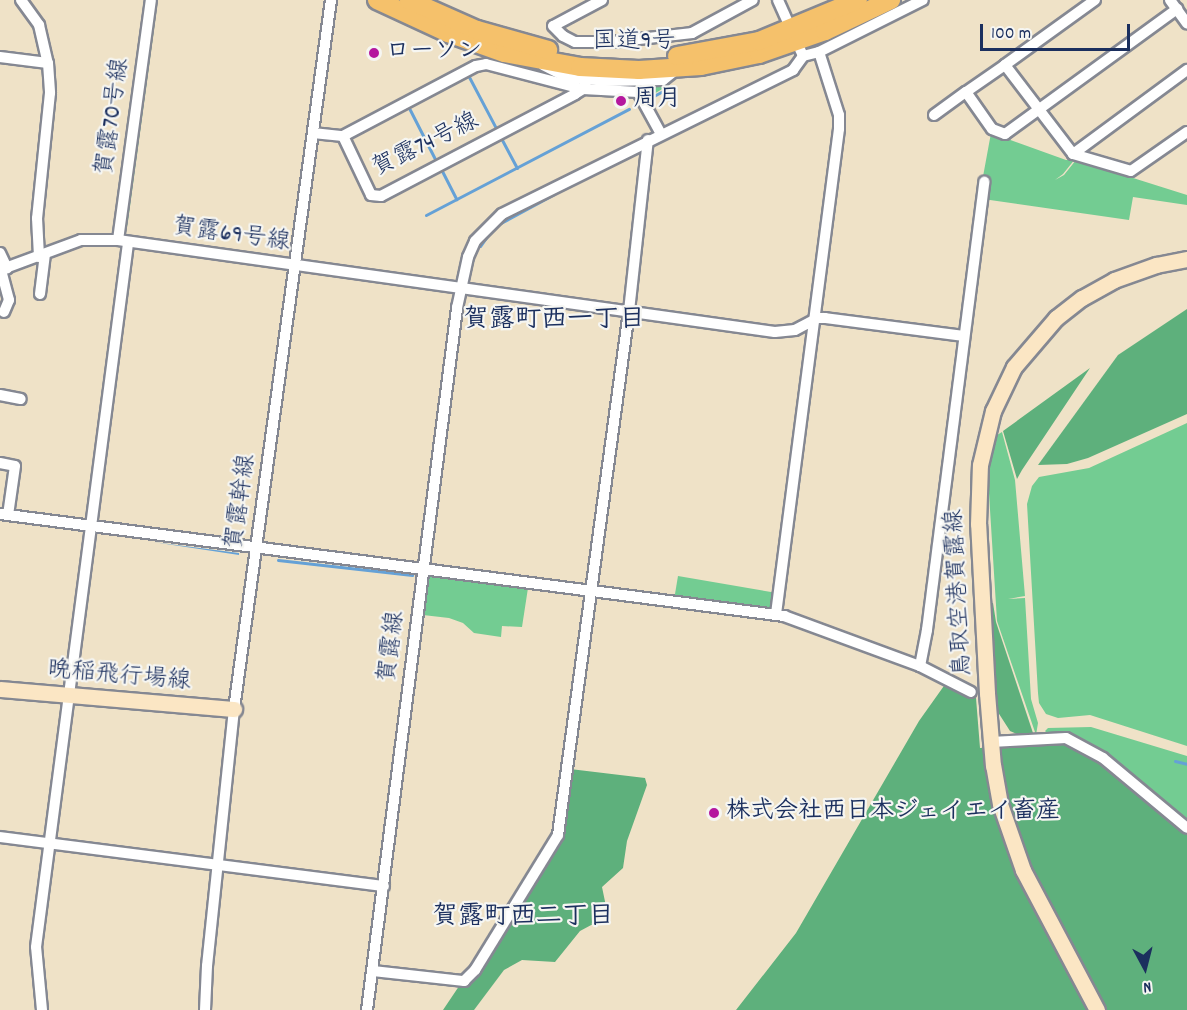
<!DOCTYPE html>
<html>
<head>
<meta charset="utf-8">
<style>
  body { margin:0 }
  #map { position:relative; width:1187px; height:1010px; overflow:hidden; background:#efe2c7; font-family:Dekko,"Klee One",sans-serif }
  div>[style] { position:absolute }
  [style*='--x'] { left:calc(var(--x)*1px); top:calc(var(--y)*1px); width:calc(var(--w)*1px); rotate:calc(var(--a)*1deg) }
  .green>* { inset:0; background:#73cc92 }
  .forest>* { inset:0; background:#5eb07c }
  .water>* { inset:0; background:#65a1d6 }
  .stream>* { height:3px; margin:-1.5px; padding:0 1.5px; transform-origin:1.5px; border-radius:1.5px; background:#65a1d6 }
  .roads { filter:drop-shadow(2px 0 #858892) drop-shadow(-2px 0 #858892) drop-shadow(0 2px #858892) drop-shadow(0 -2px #858892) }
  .street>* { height:10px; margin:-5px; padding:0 5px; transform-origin:5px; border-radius:5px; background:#fff }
  .secondary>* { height:15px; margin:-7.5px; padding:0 7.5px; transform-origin:7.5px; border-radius:7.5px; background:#fbe6c4 }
  .highway>* { height:18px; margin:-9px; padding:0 9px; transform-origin:9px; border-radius:9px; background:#f5c16b }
  .dots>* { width:16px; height:16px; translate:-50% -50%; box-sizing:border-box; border:3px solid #f6f6f2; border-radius:50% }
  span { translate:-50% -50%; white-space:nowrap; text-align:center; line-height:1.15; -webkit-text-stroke:4.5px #f6f6f2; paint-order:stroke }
  .street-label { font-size:24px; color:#1b2f5e }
  .poi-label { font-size:24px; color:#1b2f5e; font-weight:700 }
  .left { translate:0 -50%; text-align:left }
  .neighbourhood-label { font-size:26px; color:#1b2f5e; font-weight:700 }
  .north { position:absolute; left:1115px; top:938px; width:60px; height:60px; -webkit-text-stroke:4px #f6f6f2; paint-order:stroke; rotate:173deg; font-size:16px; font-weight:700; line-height:24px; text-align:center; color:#1b2f5e }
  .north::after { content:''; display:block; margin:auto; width:21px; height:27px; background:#1b2f5e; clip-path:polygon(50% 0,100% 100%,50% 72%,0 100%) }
  .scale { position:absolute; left:980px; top:24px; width:150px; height:27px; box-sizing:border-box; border:3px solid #1b2f5e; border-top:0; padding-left:8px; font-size:18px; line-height:21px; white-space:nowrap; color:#1b2f5e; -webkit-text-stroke:4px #f6f6f2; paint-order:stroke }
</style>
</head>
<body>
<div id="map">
  <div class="green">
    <i style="clip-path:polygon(158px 0,128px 221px,125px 238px,124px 238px)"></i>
    <i style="clip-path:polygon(669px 85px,647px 98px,641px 87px)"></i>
    <i style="clip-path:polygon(991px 133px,1066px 160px,1075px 159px,1063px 174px,1055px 180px,1064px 175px,1076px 160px,1187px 195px,1187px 205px,1133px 197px,1129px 220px,983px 199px,982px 182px)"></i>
    <i style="clip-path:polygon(1187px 423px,1187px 746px,1090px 715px,1058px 718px,1046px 714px,1039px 703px,1038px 693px,1027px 504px,1032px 486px,1039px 477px,1089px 468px)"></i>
    <i style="clip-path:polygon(1002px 432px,1015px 480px,1025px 596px,1008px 599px,1025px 598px,1031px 699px,1038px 723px,1036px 735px,997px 621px,987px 462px,992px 438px)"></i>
    <i style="clip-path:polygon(431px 575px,528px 588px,522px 627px,502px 626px,501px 637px,474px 633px,463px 623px,449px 618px,423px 615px,427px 579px)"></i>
    <i style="clip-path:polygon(678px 576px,777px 593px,773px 607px,768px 610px,674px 600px)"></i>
    <i style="clip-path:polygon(1091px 727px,1187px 756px,1187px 823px,1106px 756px,1049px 735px,1045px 731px,1048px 728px)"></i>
  </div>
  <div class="forest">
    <i style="clip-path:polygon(1187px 309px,1187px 414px,1088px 458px,1067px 464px,1038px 465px,1118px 355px)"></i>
    <i style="clip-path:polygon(1090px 368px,1022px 470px,1017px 479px,1003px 431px)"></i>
    <i style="clip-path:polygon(989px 603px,993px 603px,996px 622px,1034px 736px,1019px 735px,1010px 731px,994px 706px)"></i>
    <i style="clip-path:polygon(946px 683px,976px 698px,980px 748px,1064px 741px,1086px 752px,1187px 834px,1187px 1010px,736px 1010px,796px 933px,919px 721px)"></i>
    <i style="clip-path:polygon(570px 769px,645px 778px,647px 785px,627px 841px,623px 868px,602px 887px,608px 916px,580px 931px,555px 962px,522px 960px,504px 970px,474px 1010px,443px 1010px,549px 852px)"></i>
  </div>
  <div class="water">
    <i style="clip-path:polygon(153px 542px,239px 553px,239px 555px)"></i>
    <i style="clip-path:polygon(54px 849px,196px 866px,196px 868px,54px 850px)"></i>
  </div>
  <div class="stream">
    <i style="--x:468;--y:75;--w:62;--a:62.2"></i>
    <i style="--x:648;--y:99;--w:26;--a:-28"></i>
    <i style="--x:408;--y:106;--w:62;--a:63"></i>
    <i style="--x:501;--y:138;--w:34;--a:62"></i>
    <i style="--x:441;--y:169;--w:34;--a:63"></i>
    <i style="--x:426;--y:215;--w:229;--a:-27.6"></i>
    <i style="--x:499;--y:224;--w:63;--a:-28.6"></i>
    <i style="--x:480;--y:246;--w:14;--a:-54"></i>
    <i style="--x:278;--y:560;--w:135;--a:6.4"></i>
    <i style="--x:1175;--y:761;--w:12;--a:14"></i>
  </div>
  <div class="roads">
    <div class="street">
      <i style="--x:21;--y:0;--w:31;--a:54"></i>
      <i style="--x:39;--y:25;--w:39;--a:77"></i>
      <i style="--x:602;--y:0;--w:55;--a:152"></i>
      <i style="--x:553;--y:26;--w:14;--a:45"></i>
      <i style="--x:563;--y:36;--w:13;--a:27"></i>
      <i style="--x:575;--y:42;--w:37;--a:0"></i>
      <i style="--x:612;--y:42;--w:81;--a:-6.4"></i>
      <i style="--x:692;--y:33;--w:69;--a:-28.4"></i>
      <i style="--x:1095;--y:0;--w:111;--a:144.2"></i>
      <i style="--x:1005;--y:65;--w:112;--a:52.6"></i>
      <i style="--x:1073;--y:154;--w:60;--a:16.3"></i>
      <i style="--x:1131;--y:171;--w:68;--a:-34.9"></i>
      <i style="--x:1170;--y:0;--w:29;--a:54"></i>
      <i style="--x:803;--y:56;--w:16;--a:-14"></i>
      <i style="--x:819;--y:52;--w:116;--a:-26.6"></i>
      <i style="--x:0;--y:57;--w:48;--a:7.1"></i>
      <i style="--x:48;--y:63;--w:30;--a:86"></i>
      <i style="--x:50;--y:93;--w:126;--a:95.9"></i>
      <i style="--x:37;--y:218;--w:39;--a:87"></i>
      <i style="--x:543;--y:65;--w:27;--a:27"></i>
      <i style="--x:567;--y:77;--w:37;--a:6"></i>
      <i style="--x:604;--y:81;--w:59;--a:-1"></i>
      <i style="--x:663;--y:80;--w:16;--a:-38"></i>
      <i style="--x:1005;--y:65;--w:47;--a:145.3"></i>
      <i style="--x:966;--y:92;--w:45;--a:54.9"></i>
      <i style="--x:992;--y:129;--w:14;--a:21"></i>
      <i style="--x:1005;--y:134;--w:213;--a:-36"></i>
      <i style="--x:934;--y:115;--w:39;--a:-36"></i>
      <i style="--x:313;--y:133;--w:30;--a:6"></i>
      <i style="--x:343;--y:136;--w:65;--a:64.6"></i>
      <i style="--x:371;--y:195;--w:10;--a:6"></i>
      <i style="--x:381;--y:196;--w:219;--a:-27.7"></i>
      <i style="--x:575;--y:94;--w:9;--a:-32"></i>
      <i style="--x:583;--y:89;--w:10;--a:-66"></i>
      <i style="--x:343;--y:136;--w:150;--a:-27.8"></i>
      <i style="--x:476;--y:66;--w:10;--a:-11"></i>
      <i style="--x:486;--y:64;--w:100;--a:14.5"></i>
      <i style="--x:583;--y:89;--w:55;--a:3.1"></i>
      <i style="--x:638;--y:92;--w:48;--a:61.3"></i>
      <i style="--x:1073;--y:154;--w:142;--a:-36.4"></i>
      <i style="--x:118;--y:240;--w:242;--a:-82.2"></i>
      <i style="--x:0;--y:253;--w:17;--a:65"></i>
      <i style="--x:0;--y:270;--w:86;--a:-20.3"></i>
      <i style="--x:81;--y:240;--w:37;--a:0"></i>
      <i style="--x:118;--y:240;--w:663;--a:7.97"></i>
      <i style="--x:775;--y:332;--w:20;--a:-6"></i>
      <i style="--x:795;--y:330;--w:26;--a:-28"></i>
      <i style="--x:818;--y:318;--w:7;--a:0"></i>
      <i style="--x:825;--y:318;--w:139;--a:7.4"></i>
      <i style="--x:1;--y:270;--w:31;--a:75"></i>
      <i style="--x:9;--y:300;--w:13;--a:113"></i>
      <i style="--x:40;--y:294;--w:40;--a:-82.9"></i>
      <i style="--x:0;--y:395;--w:21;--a:11"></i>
      <i style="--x:0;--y:463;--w:15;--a:11"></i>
      <i style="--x:15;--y:466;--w:49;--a:98.1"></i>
      <i style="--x:0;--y:514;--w:791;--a:7.41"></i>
      <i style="--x:784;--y:616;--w:145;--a:20.2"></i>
      <i style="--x:920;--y:666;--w:57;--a:27"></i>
      <i style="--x:776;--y:614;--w:489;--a:-82.6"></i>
      <i style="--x:839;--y:129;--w:14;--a:-90"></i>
      <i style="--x:839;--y:115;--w:66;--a:-107.6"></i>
      <i style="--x:920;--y:666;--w:37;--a:-79"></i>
      <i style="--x:927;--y:630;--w:452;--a:-82.7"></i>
      <i style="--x:991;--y:742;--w:75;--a:-3.1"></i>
      <i style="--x:1066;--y:738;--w:42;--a:28.4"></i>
      <i style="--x:1103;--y:758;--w:109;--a:39.8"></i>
      <i style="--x:0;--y:837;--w:387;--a:7.3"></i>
      <i style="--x:373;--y:971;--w:92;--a:6.3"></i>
      <i style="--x:464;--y:981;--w:16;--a:-45"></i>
      <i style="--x:475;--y:970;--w:158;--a:-58.4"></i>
      <i style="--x:558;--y:835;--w:529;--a:-82.28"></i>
      <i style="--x:629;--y:311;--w:172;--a:-83.7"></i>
      <i style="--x:42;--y:1010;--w:63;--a:-95.4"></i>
      <i style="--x:36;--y:947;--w:710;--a:-82.55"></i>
      <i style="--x:205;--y:1010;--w:44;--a:-87.4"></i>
      <i style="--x:207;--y:966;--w:258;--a:-84"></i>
      <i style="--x:234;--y:709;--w:716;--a:-82.21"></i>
      <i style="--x:367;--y:1010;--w:708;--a:-82.69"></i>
      <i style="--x:457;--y:308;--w:52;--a:-77.8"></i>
      <i style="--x:468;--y:257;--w:17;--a:-66"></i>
      <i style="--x:475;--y:241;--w:38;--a:-45"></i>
      <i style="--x:502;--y:214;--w:325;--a:-26.3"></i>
      <i style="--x:793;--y:70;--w:17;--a:-54"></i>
      <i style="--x:803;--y:56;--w:61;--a:-114.1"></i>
    </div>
    <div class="secondary">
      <i style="--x:0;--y:689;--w:235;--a:4.9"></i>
      <i style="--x:1097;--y:1010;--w:158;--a:-117.9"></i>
      <i style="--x:1023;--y:870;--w:70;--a:-109.2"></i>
      <i style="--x:1000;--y:804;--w:39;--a:-100"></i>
      <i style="--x:993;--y:766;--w:73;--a:-94.7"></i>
      <i style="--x:987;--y:693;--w:169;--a:-93"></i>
      <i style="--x:978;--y:524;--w:59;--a:-88.1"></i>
      <i style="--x:980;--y:465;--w:56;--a:-76.5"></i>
      <i style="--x:993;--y:411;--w:49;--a:-64.5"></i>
      <i style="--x:1014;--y:367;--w:65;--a:-49.4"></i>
      <i style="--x:1056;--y:318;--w:33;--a:-38"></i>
      <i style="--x:1082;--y:298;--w:37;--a:-29"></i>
      <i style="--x:1114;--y:280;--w:45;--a:-19.7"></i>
      <i style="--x:1156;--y:265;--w:32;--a:-11"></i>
    </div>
    <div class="highway">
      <i style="--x:377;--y:0;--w:78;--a:24.9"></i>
      <i style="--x:448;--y:33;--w:59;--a:19.7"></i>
      <i style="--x:504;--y:53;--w:77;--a:10.4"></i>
      <i style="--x:580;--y:67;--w:59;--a:2.9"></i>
      <i style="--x:639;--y:70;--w:62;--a:-3.7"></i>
      <i style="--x:701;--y:66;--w:59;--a:-11.7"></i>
      <i style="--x:759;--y:54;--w:70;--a:-19.2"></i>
      <i style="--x:825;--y:31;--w:73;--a:-25.2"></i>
      <i style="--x:409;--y:0;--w:74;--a:23.8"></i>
      <i style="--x:477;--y:30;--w:74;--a:15.7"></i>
      <i style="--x:677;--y:56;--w:83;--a:-10.4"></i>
      <i style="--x:759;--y:41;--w:107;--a:-22.5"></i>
    </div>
  </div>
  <div class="dots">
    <i style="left:374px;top:53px;background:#b5179e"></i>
    <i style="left:621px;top:101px;background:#b5179e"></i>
    <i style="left:714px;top:813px;background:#b5179e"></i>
  </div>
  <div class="street-label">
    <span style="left:634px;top:43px">国道9号</span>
    <span style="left:114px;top:117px;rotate:-82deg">賀露70号線</span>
    <span style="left:426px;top:146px;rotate:-26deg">賀露74号線</span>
    <span style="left:231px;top:236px;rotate:8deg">賀露69号線</span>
    <span style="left:242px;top:502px;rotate:-82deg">賀露幹線</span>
    <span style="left:960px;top:593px;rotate:-93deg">鳥取空港賀露線</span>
    <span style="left:393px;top:647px;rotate:-83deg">賀露線</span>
    <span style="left:119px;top:677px;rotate:5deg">晩稲飛行場線</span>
  </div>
  <div class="poi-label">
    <span class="left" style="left:386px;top:53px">ローソン</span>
    <span class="left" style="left:633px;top:101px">周月</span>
    <span class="left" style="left:726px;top:813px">株式会社西日本ジェイエイ畜産</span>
  </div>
  <div class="neighbourhood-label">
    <span style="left:554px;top:321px">賀露町西一丁目</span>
    <span style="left:523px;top:918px">賀露町西二丁目</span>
  </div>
  <div class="north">N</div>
  <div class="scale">100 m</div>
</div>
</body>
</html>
